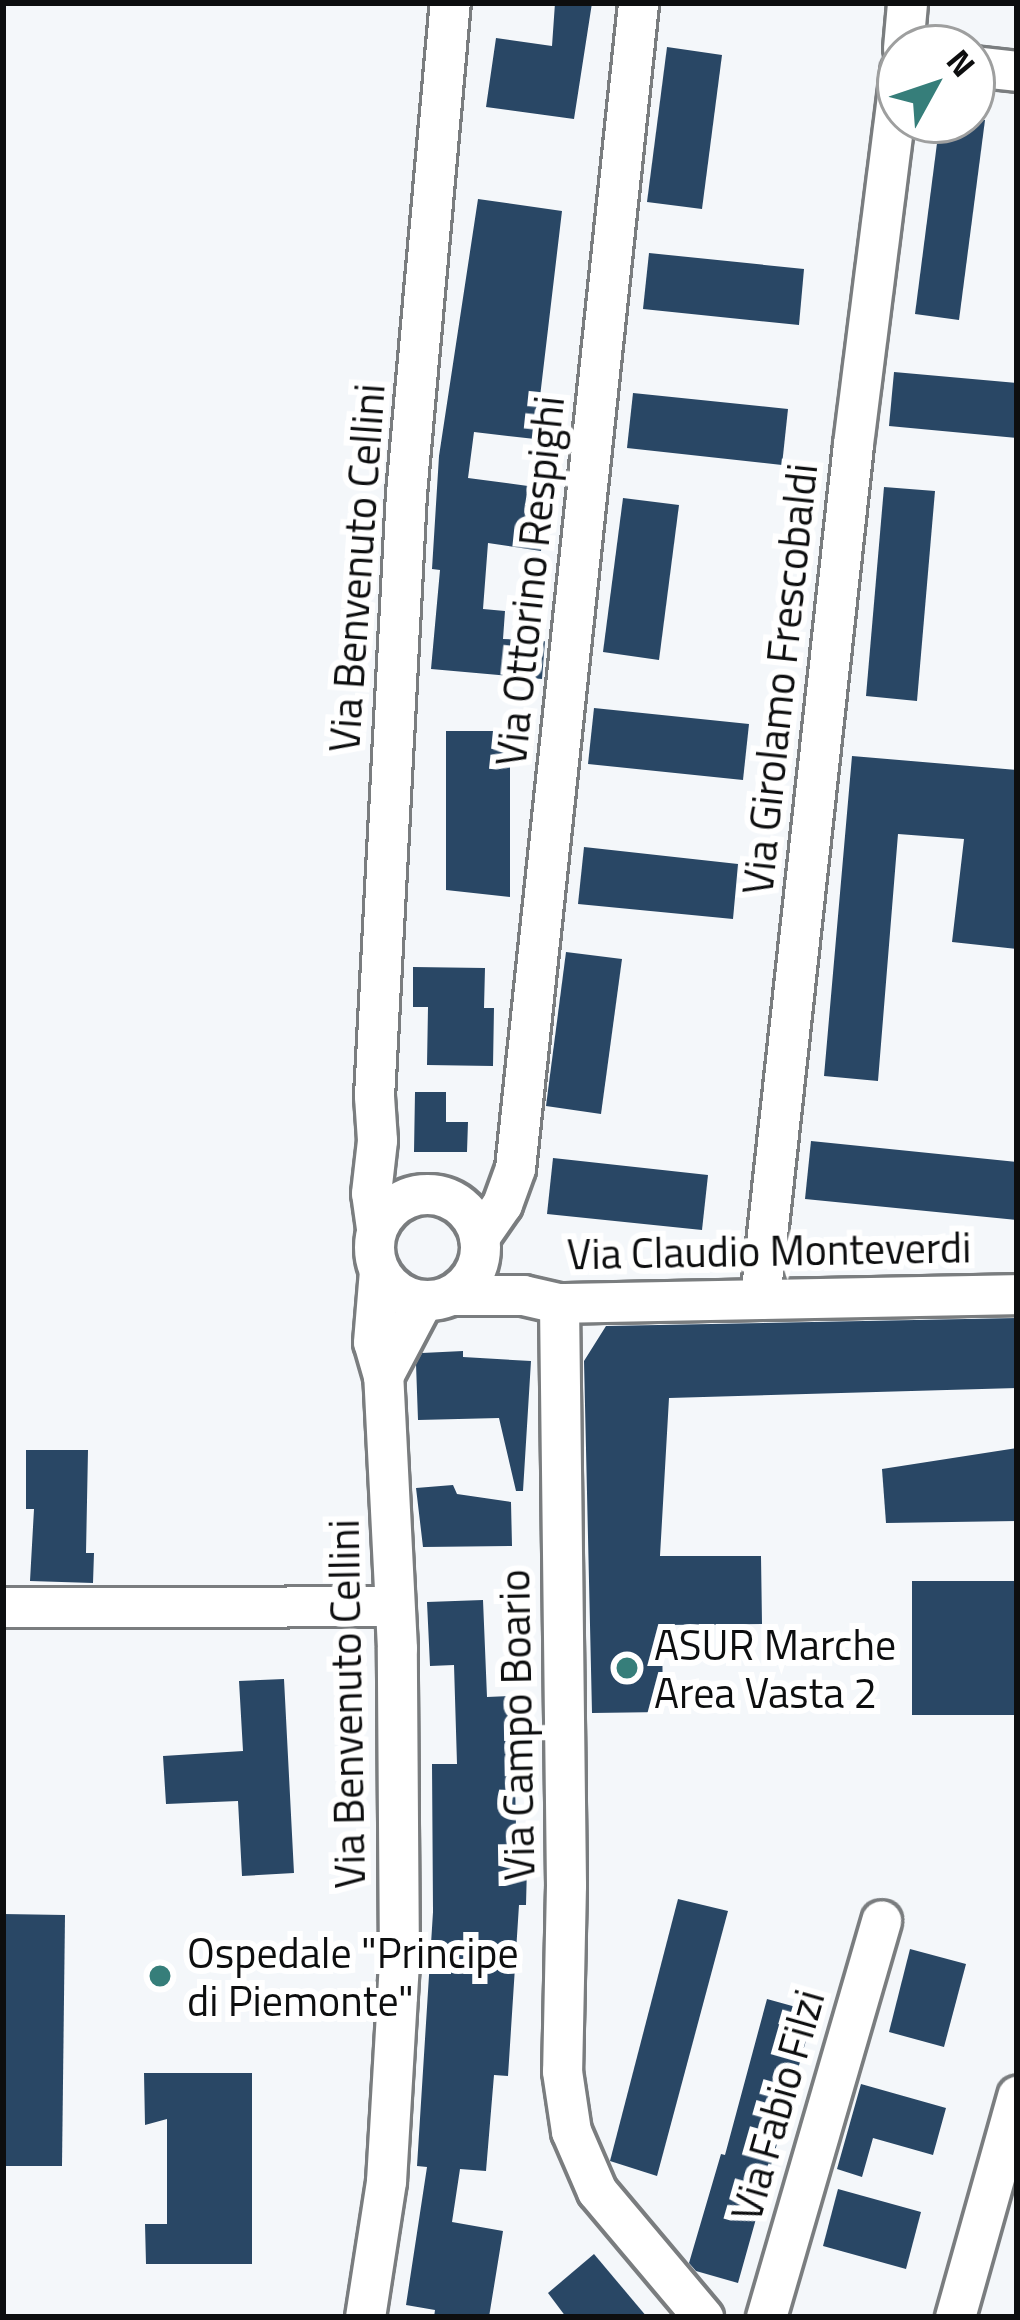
<!DOCTYPE html>
<html>
<head>
<meta charset="utf-8">
<style>
  body { margin:0 }
  #map { position:relative; width:1020px; height:2320px; overflow:hidden; background:#f4f7fa; font-family:"Titillium Web",sans-serif }
  div>[style] { position:absolute }
  [style*='--x'] { left:calc(var(--x)*1px); top:calc(var(--y)*1px); width:calc(var(--w)*1px); rotate:calc(var(--a)*1deg) }
  .building>* { inset:0; background:#294765 }
  .roads { filter:drop-shadow(3px 0 #7a7d7f) drop-shadow(-3px 0 #7a7d7f) drop-shadow(0 3px #7a7d7f) drop-shadow(0 -3px #7a7d7f) }
  .minor>* { height:39px; margin:-19.5px; padding:0 19.5px; transform-origin:19.5px; border-radius:19.5px; background:#fff }
  .minor>.ring { margin:-19.5px; padding:0; box-sizing:content-box; background:none; border:39px solid #fff; border-radius:50% }
  .dots>* { width:33px; height:33px; translate:-50% -50%; box-sizing:border-box; border:6px solid #fff; border-radius:50% }
  span { translate:-50% -50%; white-space:nowrap; text-align:center; line-height:1.15; -webkit-text-stroke:12px #fff; paint-order:stroke }
  .street-label { font-size:42px; color:#0d0e0f }
  .poi-label { font-size:42px; color:#0d0e0f }
  .left { translate:0 -50%; text-align:left }
  .frame { position:absolute; inset:0; border:6px solid #0d0e0f; pointer-events:none }
  .north { position:absolute; left:876px; top:24px; width:120px; height:120px; box-sizing:border-box; background:#fff; border:3px solid #9e9f9f; border-radius:50%; rotate:50deg; font-size:33px; font-weight:700; line-height:48px; text-align:center; color:#0d0e0f }
  .north::after { content:''; display:block; margin:auto; width:42px; height:54px; background:#367e7a; clip-path:polygon(50% 0,100% 100%,50% 72%,0 100%) }
</style>
</head>
<body>
<div id="map">
  <div class="building">
    <i style="clip-path:polygon(555px 3px,592px 3px,574px 119px,486px 107px,496px 38px,552px 46px)"></i>
    <i style="clip-path:polygon(667px 47px,722px 55px,702px 209px,647px 202px)"></i>
    <i style="clip-path:polygon(940px 120px,985px 120px,959px 320px,915px 314px)"></i>
    <i style="clip-path:polygon(478px 199px,562px 211px,535px 439px,474px 432px,468px 478px,528px 486px,525px 505px,546px 508px,541px 551px,488px 543px,483px 609px,505px 611px,503px 639px,545px 641px,542px 679px,431px 669px,440px 570px,432px 569px,439px 456px)"></i>
    <i style="clip-path:polygon(649px 253px,804px 269px,799px 325px,643px 309px)"></i>
    <i style="clip-path:polygon(894px 372px,1017px 383px,1017px 438px,889px 426px)"></i>
    <i style="clip-path:polygon(633px 393px,788px 409px,782px 465px,627px 448px)"></i>
    <i style="clip-path:polygon(884px 487px,935px 491px,917px 701px,866px 696px)"></i>
    <i style="clip-path:polygon(623px 498px,679px 505px,659px 660px,603px 652px)"></i>
    <i style="clip-path:polygon(594px 708px,749px 724px,743px 780px,588px 764px)"></i>
    <i style="clip-path:polygon(446px 731px,510px 731px,510px 897px,446px 890px)"></i>
    <i style="clip-path:polygon(852px 756px,1017px 770px,1017px 949px,952px 942px,964px 839px,898px 834px,878px 1081px,824px 1076px)"></i>
    <i style="clip-path:polygon(584px 847px,738px 864px,733px 919px,578px 904px)"></i>
    <i style="clip-path:polygon(566px 952px,622px 959px,601px 1114px,546px 1106px)"></i>
    <i style="clip-path:polygon(413px 967px,485px 968px,484px 1008px,494px 1008px,493px 1066px,427px 1065px,428px 1007px,413px 1007px)"></i>
    <i style="clip-path:polygon(415px 1092px,446px 1092px,446px 1122px,468px 1122px,467px 1152px,414px 1152px)"></i>
    <i style="clip-path:polygon(811px 1141px,1017px 1162px,1017px 1220px,805px 1199px)"></i>
    <i style="clip-path:polygon(553px 1158px,708px 1175px,702px 1230px,547px 1214px)"></i>
    <i style="clip-path:polygon(1017px 1318px,1017px 1388px,669px 1398px,660px 1556px,761px 1556px,762px 1624px,662px 1625px,663px 1712px,592px 1713px,584px 1361px,606px 1326px)"></i>
    <i style="clip-path:polygon(463px 1351px,463px 1357px,531px 1361px,523px 1491px,516px 1491px,499px 1418px,418px 1420px,416px 1364px,422px 1353px)"></i>
    <i style="clip-path:polygon(1017px 1448px,1017px 1521px,886px 1523px,882px 1469px)"></i>
    <i style="clip-path:polygon(26px 1450px,88px 1450px,86px 1553px,94px 1553px,93px 1583px,30px 1581px,34px 1509px,26px 1509px)"></i>
    <i style="clip-path:polygon(453px 1485px,457px 1494px,511px 1502px,512px 1546px,423px 1547px,416px 1488px)"></i>
    <i style="clip-path:polygon(912px 1581px,1017px 1581px,1017px 1715px,912px 1715px)"></i>
    <i style="clip-path:polygon(483px 1600px,487px 1697px,513px 1696px,516px 1826px,528px 1827px,526px 1905px,519px 1905px,508px 2076px,494px 2075px,486px 2171px,460px 2169px,452px 2222px,503px 2231px,489px 2317px,434px 2317px,435px 2310px,406px 2305px,427px 2167px,417px 2166px,433px 1912px,432px 1764px,457px 1764px,454px 1665px,430px 1666px,427px 1602px)"></i>
    <i style="clip-path:polygon(284px 1679px,294px 1873px,242px 1876px,238px 1801px,166px 1804px,163px 1756px,243px 1751px,239px 1681px)"></i>
    <i style="clip-path:polygon(678px 1899px,728px 1911px,657px 2176px,610px 2161px)"></i>
    <i style="clip-path:polygon(3px 1914px,65px 1915px,62px 2166px,3px 2166px)"></i>
    <i style="clip-path:polygon(910px 1949px,966px 1964px,944px 2047px,889px 2032px)"></i>
    <i style="clip-path:polygon(767px 1999px,814px 2012px,738px 2283px,696px 2271px,689px 2263px,721px 2154px,725px 2155px)"></i>
    <i style="clip-path:polygon(144px 2073px,252px 2073px,252px 2264px,146px 2264px,145px 2224px,167px 2224px,167px 2119px,145px 2125px)"></i>
    <i style="clip-path:polygon(861px 2084px,946px 2108px,933px 2155px,873px 2138px,862px 2177px,837px 2169px)"></i>
    <i style="clip-path:polygon(838px 2189px,921px 2212px,906px 2269px,823px 2246px)"></i>
    <i style="clip-path:polygon(594px 2254px,647px 2317px,566px 2317px,548px 2293px)"></i>
  </div>
  <div class="roads">
    <div class="minor">
      <i style="--x:903;--y:48;--w:45;--a:-84.9"></i>
      <i style="--x:972;--y:66;--w:45;--a:6.3"></i>
      <i class="ring" style="left:374px;top:1194px;width:67px;height:67px"></i>
      <i style="--x:376;--y:1228;--w:35;--a:-98"></i>
      <i style="--x:371;--y:1193;--w:53;--a:-83.5"></i>
      <i style="--x:377;--y:1140;--w:44;--a:-93.9"></i>
      <i style="--x:374;--y:1096;--w:604;--a:-86.96"></i>
      <i style="--x:406;--y:493;--w:492;--a:-84.9"></i>
      <i style="--x:479;--y:1237;--w:40;--a:-55.1"></i>
      <i style="--x:502;--y:1204;--w:38;--a:-70"></i>
      <i style="--x:515;--y:1168;--w:1171;--a:-83.97"></i>
      <i style="--x:451;--y:1295;--w:72;--a:0"></i>
      <i style="--x:523;--y:1295;--w:37;--a:13"></i>
      <i style="--x:559;--y:1303;--w:458;--a:-1.1"></i>
      <i style="--x:760;--y:1299;--w:860;--a:-83.79"></i>
      <i style="--x:853;--y:444;--w:376;--a:-82.8"></i>
      <i style="--x:559;--y:1303;--w:582;--a:89.31"></i>
      <i style="--x:566;--y:1885;--w:186;--a:91.2"></i>
      <i style="--x:562;--y:2071;--w:61;--a:81.5"></i>
      <i style="--x:571;--y:2131;--w:65;--a:66.6"></i>
      <i style="--x:597;--y:2191;--w:165;--a:49.9"></i>
      <i style="--x:383;--y:1376;--w:86;--a:-62.2"></i>
      <i style="--x:3;--y:1607;--w:391;--a:-0.1"></i>
      <i style="--x:365;--y:2317;--w:138;--a:-81.2"></i>
      <i style="--x:386;--y:2181;--w:216;--a:-86.6"></i>
      <i style="--x:399;--y:1965;--w:317;--a:-90.4"></i>
      <i style="--x:397;--y:1648;--w:272;--a:-92.9"></i>
      <i style="--x:383;--y:1376;--w:35;--a:-106"></i>
      <i style="--x:373;--y:1342;--w:71;--a:-85.2"></i>
      <i style="--x:766;--y:2317;--w:413;--a:-73.8"></i>
      <i style="--x:955;--y:2317;--w:230;--a:-74.3"></i>
    </div>
  </div>
  <div class="dots">
    <i style="left:627px;top:1668px;background:#367e7a"></i>
    <i style="left:160px;top:1976px;background:#367e7a"></i>
  </div>
  <div class="street-label">
    <span style="left:356px;top:568px;rotate:-86deg">Via Benvenuto Cellini</span>
    <span style="left:529px;top:581px;rotate:-84deg">Via Ottorino Respighi</span>
    <span style="left:779px;top:679px;rotate:-84deg">Via Girolamo Frescobaldi</span>
    <span style="left:769px;top:1250px;rotate:-1deg">Via Claudio Monteverdi</span>
    <span style="left:346px;top:1704px;rotate:-91deg">Via Benvenuto Cellini</span>
    <span style="left:516px;top:1725px;rotate:-91deg">Via Campo Boario</span>
    <span style="left:777px;top:2105px;rotate:-74deg">Via Fabio Filzi</span>
  </div>
  <div class="poi-label">
    <span class="left" style="left:654px;top:1668px">ASUR Marche<br>Area Vasta 2</span>
    <span class="left" style="left:187px;top:1976px">Ospedale "Principe<br>di Piemonte"</span>
  </div>
  <div class="frame"></div>
  <div class="north">N</div>
</div>
</body>
</html>
